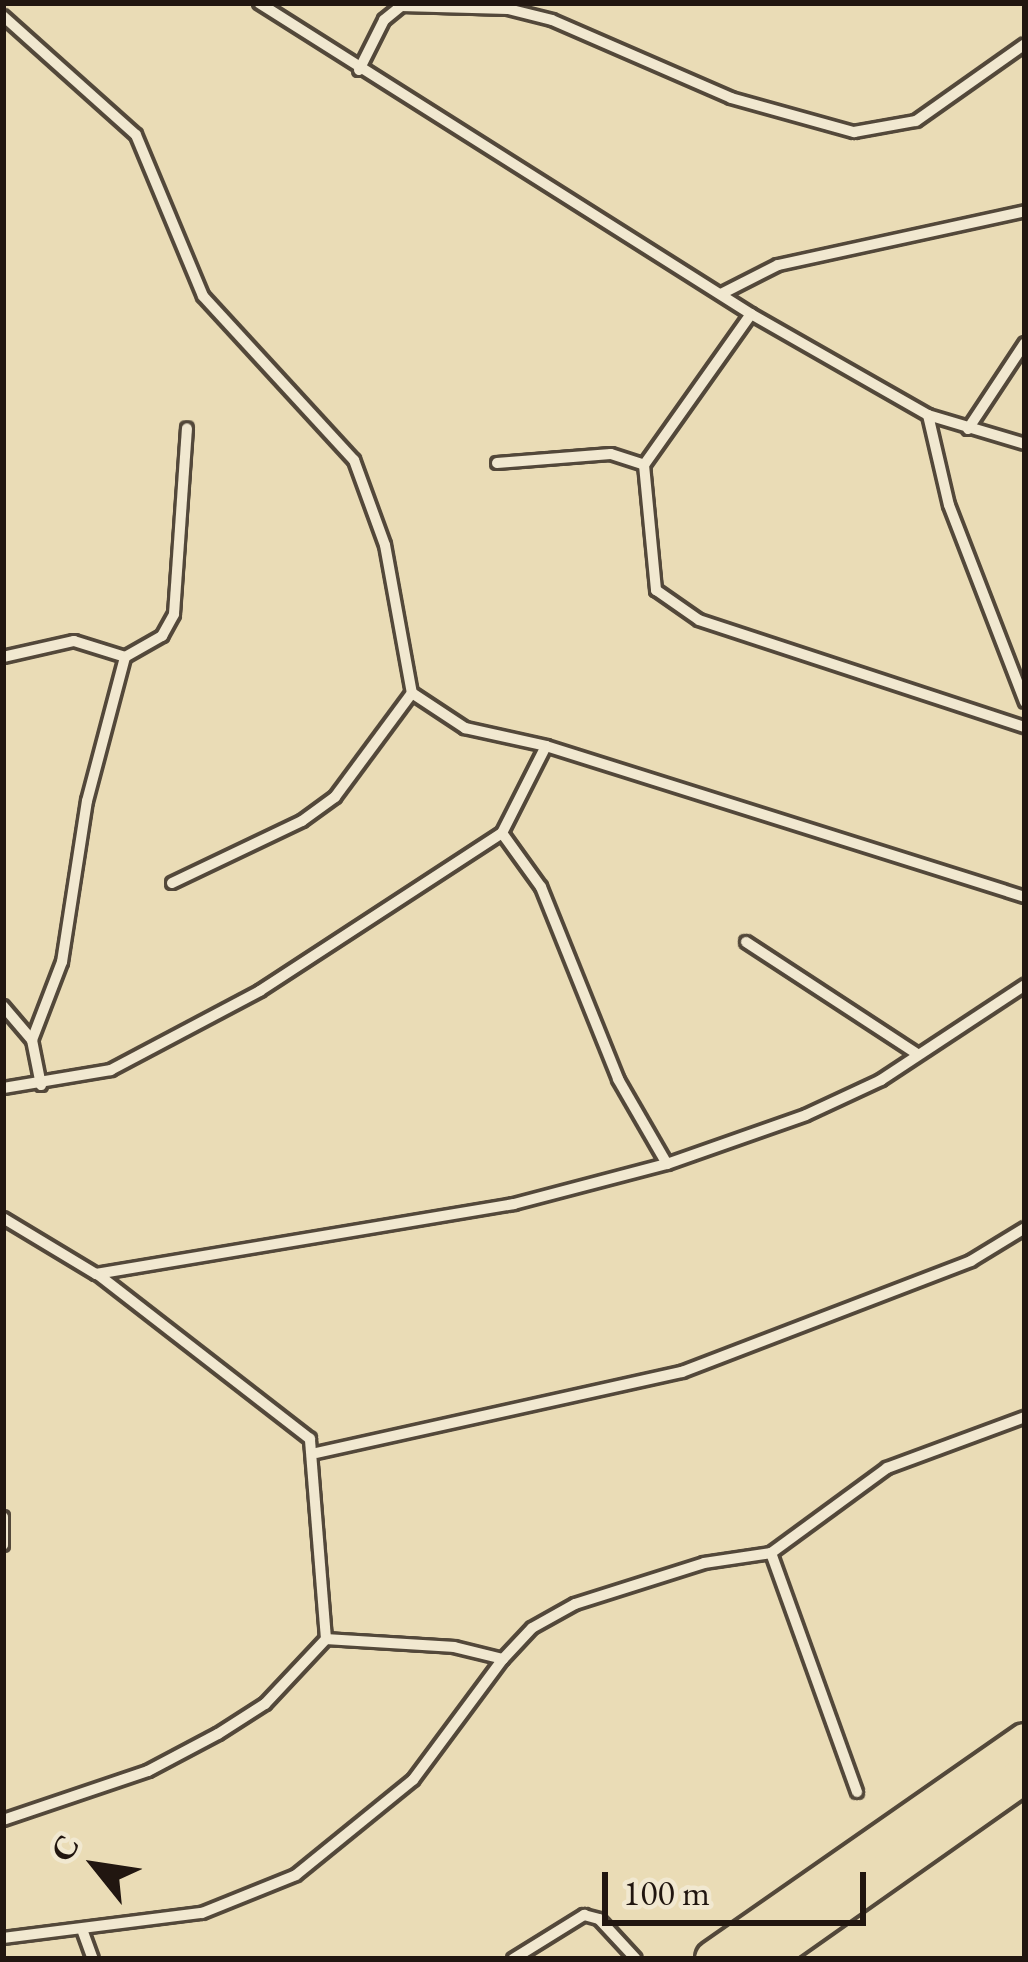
<!DOCTYPE html>
<html>
<head>
<meta charset="utf-8">
<style>
  body { margin:0 }
  #map { position:relative; width:1028px; height:1962px; overflow:hidden; background:#eadcb6; font-family:"EB Garamond",serif }
  div>[style] { position:absolute }
  [style*='--x'] { left:calc(var(--x)*1px); top:calc(var(--y)*1px); width:calc(var(--w)*1px); rotate:calc(var(--a)*1deg) }
  .roads { filter:drop-shadow(3px 0 #53483a) drop-shadow(-3px 0 #53483a) drop-shadow(0 3px #53483a) drop-shadow(0 -3px #53483a) }
  .service>* { height:10px; margin:-5px; padding:0 5px; transform-origin:5px; border-radius:5px; background:#f1e8d0 }
  .trunk>* { height:36px; margin:-18px; padding:0 18px; transform-origin:18px; border-radius:18px; background:#eadcb6 }
  span { translate:-50% -50%; white-space:nowrap; text-align:center; line-height:1.15; -webkit-text-stroke:9px #f1e8d0; paint-order:stroke }
  .frame { position:absolute; inset:0; border:6px solid #211610; pointer-events:none }
  .north { position:absolute; left:36px; top:1806px; width:120px; height:120px; -webkit-text-stroke:9px #f1e8d0; paint-order:stroke; rotate:300deg; font-size:33px; font-weight:700; line-height:48px; text-align:center; color:#211610 }
  .north::after { content:''; display:block; margin:auto; width:42px; height:54px; background:#211610; clip-path:polygon(50% 0,100% 100%,50% 72%,0 100%) }
  .scale { position:absolute; left:602px; top:1872px; width:264px; height:54px; box-sizing:border-box; border:6px solid #211610; border-top:0; padding-left:15px; font-size:36px; line-height:42px; white-space:nowrap; color:#211610; -webkit-text-stroke:9px #f1e8d0; paint-order:stroke }
</style>
</head>
<body>
<div id="map">
  <div class="roads">
    <div class="service">
      <i style="--x:259;--y:3;--w:582;--a:32.3"></i>
      <i style="--x:751;--y:314;--w:204;--a:29.7"></i>
      <i style="--x:928;--y:415;--w:101;--a:16.6"></i>
      <i style="--x:3;--y:16;--w:178;--a:41.8"></i>
      <i style="--x:136;--y:135;--w:174;--a:67.4"></i>
      <i style="--x:203;--y:296;--w:223;--a:47.4"></i>
      <i style="--x:354;--y:460;--w:90;--a:70"></i>
      <i style="--x:385;--y:545;--w:150;--a:79.7"></i>
      <i style="--x:412;--y:693;--w:64;--a:33.4"></i>
      <i style="--x:465;--y:728;--w:83;--a:12.5"></i>
      <i style="--x:546;--y:746;--w:97;--a:116.8"></i>
      <i style="--x:502;--y:833;--w:289;--a:146.9"></i>
      <i style="--x:260;--y:991;--w:169;--a:152.1"></i>
      <i style="--x:111;--y:1070;--w:109;--a:170.5"></i>
      <i style="--x:359;--y:70;--w:56;--a:-63.4"></i>
      <i style="--x:384;--y:20;--w:22;--a:-39"></i>
      <i style="--x:401;--y:6;--w:107;--a:1.6"></i>
      <i style="--x:508;--y:9;--w:45;--a:14"></i>
      <i style="--x:552;--y:20;--w:195;--a:23.5"></i>
      <i style="--x:731;--y:98;--w:128;--a:15.5"></i>
      <i style="--x:854;--y:132;--w:63;--a:-10.1"></i>
      <i style="--x:916;--y:121;--w:133;--a:-35.2"></i>
      <i style="--x:721;--y:294;--w:64;--a:-27"></i>
      <i style="--x:778;--y:265;--w:253;--a:-12.3"></i>
      <i style="--x:751;--y:314;--w:185;--a:125.3"></i>
      <i style="--x:644;--y:465;--w:126;--a:84.5"></i>
      <i style="--x:656;--y:590;--w:52;--a:34.9"></i>
      <i style="--x:699;--y:620;--w:343;--a:18.2"></i>
      <i style="--x:928;--y:415;--w:92;--a:76.9"></i>
      <i style="--x:949;--y:505;--w:211;--a:68.9"></i>
      <i style="--x:968;--y:429;--w:103;--a:-56.5"></i>
      <i style="--x:497;--y:463;--w:114;--a:-4.5"></i>
      <i style="--x:611;--y:454;--w:35;--a:18"></i>
      <i style="--x:3;--y:657;--w:73;--a:-12.7"></i>
      <i style="--x:74;--y:641;--w:53;--a:17.4"></i>
      <i style="--x:125;--y:657;--w:43;--a:-29.6"></i>
      <i style="--x:162;--y:636;--w:25;--a:-61"></i>
      <i style="--x:174;--y:614;--w:186;--a:-86"></i>
      <i style="--x:546;--y:746;--w:502;--a:17.5"></i>
      <i style="--x:502;--y:833;--w:67;--a:54.2"></i>
      <i style="--x:541;--y:887;--w:207;--a:68.1"></i>
      <i style="--x:618;--y:1079;--w:98;--a:60"></i>
      <i style="--x:172;--y:883;--w:144;--a:-25.5"></i>
      <i style="--x:302;--y:821;--w:41;--a:-36"></i>
      <i style="--x:335;--y:797;--w:129;--a:-53.5"></i>
      <i style="--x:746;--y:942;--w:204;--a:33.2"></i>
      <i style="--x:3;--y:1006;--w:45;--a:49.5"></i>
      <i style="--x:32;--y:1040;--w:46;--a:78.7"></i>
      <i style="--x:32;--y:1040;--w:84;--a:-69"></i>
      <i style="--x:62;--y:962;--w:163;--a:-81.2"></i>
      <i style="--x:87;--y:801;--w:149;--a:-75.2"></i>
      <i style="--x:3;--y:1218;--w:109;--a:31.1"></i>
      <i style="--x:96;--y:1274;--w:424;--a:-9.5"></i>
      <i style="--x:514;--y:1204;--w:158;--a:-14.7"></i>
      <i style="--x:667;--y:1164;--w:147;--a:-19.4"></i>
      <i style="--x:806;--y:1115;--w:83;--a:-25"></i>
      <i style="--x:881;--y:1080;--w:173;--a:-33.4"></i>
      <i style="--x:316;--y:1453;--w:375;--a:-12.5"></i>
      <i style="--x:682;--y:1372;--w:310;--a:-21"></i>
      <i style="--x:971;--y:1261;--w:63;--a:-31.4"></i>
      <i style="--x:3;--y:1517;--w:28;--a:90"></i>
      <i style="--x:771;--y:1553;--w:254;--a:70.2"></i>
      <i style="--x:503;--y:1659;--w:42;--a:-46.9"></i>
      <i style="--x:532;--y:1628;--w:49;--a:-29.2"></i>
      <i style="--x:575;--y:1604;--w:135;--a:-17.6"></i>
      <i style="--x:704;--y:1563;--w:68;--a:-8.5"></i>
      <i style="--x:771;--y:1553;--w:144;--a:-36.2"></i>
      <i style="--x:887;--y:1468;--w:147;--a:-20.3"></i>
      <i style="--x:3;--y:1820;--w:153;--a:-18.7"></i>
      <i style="--x:148;--y:1771;--w:79;--a:-27.9"></i>
      <i style="--x:218;--y:1734;--w:56;--a:-32.6"></i>
      <i style="--x:265;--y:1704;--w:89;--a:-46.8"></i>
      <i style="--x:326;--y:1639;--w:201;--a:-94.6"></i>
      <i style="--x:310;--y:1439;--w:269;--a:-142.2"></i>
      <i style="--x:83;--y:1932;--w:29;--a:70"></i>
      <i style="--x:3;--y:1938;--w:201;--a:-7.2"></i>
      <i style="--x:202;--y:1913;--w:101;--a:-22"></i>
      <i style="--x:296;--y:1875;--w:151;--a:-39.1"></i>
      <i style="--x:413;--y:1780;--w:151;--a:-53.4"></i>
      <i style="--x:503;--y:1659;--w:50;--a:-166.2"></i>
      <i style="--x:454;--y:1647;--w:128;--a:-176.4"></i>
      <i style="--x:513;--y:1959;--w:84;--a:-31.8"></i>
      <i style="--x:584;--y:1915;--w:16;--a:15"></i>
      <i style="--x:599;--y:1919;--w:54;--a:47.2"></i>
    </div>
    <div class="trunk">
      <i style="--x:714;--y:1959;--w:379;--a:-34.9"></i>
      <i style="--x:763;--y:1959;--w:321;--a:-35.2"></i>
    </div>
  </div>
  <div class="frame"></div>
  <div class="north">С</div>
  <div class="scale">100 m</div>
</div>
</body>
</html>
